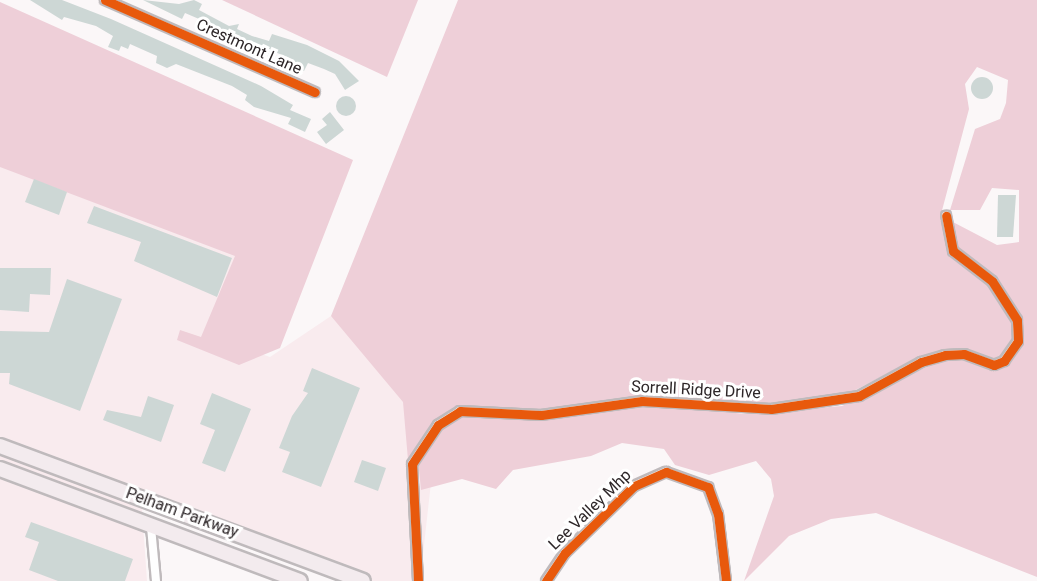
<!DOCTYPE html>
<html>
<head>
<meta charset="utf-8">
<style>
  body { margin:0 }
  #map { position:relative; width:1037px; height:581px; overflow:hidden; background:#fbf7f8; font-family:Roboto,sans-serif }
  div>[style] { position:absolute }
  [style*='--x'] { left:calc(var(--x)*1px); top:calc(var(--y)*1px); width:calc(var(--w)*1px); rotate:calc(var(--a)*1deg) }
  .built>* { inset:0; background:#f9ebee }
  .forest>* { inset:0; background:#eecfd8 }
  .building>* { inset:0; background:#cdd7d5 }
  .round { border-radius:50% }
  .roads { filter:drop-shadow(2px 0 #bfbabc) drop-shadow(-2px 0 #bfbabc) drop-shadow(0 2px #bfbabc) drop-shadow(0 -2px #bfbabc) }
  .street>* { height:8px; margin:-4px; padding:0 4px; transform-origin:4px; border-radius:4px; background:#fefefe }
  .primary>* { height:14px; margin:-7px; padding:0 7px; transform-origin:7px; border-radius:7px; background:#f3ebee }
  .cycleway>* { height:9px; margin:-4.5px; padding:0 4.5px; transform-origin:4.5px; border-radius:4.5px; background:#e8590c }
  span { translate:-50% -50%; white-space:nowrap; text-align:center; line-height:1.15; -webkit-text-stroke:6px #fff; paint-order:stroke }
  .street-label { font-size:16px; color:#2d2628 }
</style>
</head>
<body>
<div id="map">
  <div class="built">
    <i style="clip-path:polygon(0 160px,245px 248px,213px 337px,270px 357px,331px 316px,442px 384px,420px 581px,357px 581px,142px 509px,147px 581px,0 581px)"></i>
  </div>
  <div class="forest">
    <i style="clip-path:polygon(222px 0,418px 0,387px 77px)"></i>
    <i style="clip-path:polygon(458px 0,1037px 0,1037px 577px,876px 513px,831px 519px,789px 536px,744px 581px,774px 496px,771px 479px,756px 461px,709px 475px,675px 465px,664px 449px,622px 443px,591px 456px,513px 470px,496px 489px,462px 479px,421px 490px,418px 460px,445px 421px,458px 414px,532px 419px,643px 403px,745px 414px,842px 406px,944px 359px,968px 359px,989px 368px,1005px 365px,1019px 350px,1023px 335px,1021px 322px,1000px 283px,964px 258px,949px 229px,951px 221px,997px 245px,1019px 242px,1019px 190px,992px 188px,980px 210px,950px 210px,975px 129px,1000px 119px,1006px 103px,1008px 80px,977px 67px,965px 84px,969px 109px,940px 218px,950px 253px,994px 288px,1016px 323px,1011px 349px,998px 361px,943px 350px,921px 356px,842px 397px,782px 405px,644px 397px,534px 413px,457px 407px,431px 425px,408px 460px,403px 402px,331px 316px)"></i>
    <i style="clip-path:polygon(0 2px,353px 160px,280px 348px,239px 365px,177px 340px,180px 330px,201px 337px,235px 256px,0 167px)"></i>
  </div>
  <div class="building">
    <i style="clip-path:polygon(30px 0,62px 0,111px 19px,261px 86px,293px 105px,290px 110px,311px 119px,305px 132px,288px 124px,291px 118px,254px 107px,245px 100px,247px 95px,232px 86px,176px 64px,167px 68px,156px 63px,157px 56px,130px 44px,128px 49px,121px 46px,119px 51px,108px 47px,113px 36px,96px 26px,64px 17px,62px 20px)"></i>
    <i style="clip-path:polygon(143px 0,179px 4px,194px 0,202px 4px,199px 10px,229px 26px,239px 24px,237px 29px,252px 36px,269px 41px,272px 34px,307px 45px,339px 61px,359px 81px,345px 90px,335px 74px,324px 69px,308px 63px,304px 71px,295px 69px,286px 65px,289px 58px,275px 52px,272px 59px,203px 28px,197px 23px,199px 19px,185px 13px,182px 19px)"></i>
    <i class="round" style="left:971px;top:77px;width:22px;height:22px"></i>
    <i class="round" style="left:336px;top:96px;width:20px;height:20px"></i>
    <i style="clip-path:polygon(330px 112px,344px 130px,326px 144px,317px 132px,327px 125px,322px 119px)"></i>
    <i style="clip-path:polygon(34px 179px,67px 192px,59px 215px,25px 202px)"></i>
    <i style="clip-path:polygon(998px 195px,1016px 195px,1013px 237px,997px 237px)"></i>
    <i style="clip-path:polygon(94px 206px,232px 258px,217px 297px,134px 261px,141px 242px,87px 223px)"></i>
    <i style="clip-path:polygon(0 268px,51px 268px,50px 295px,30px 294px,29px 312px,0 310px)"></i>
    <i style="clip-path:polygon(67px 279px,122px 299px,80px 411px,9px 384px,10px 373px,0 373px,0 331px,49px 332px)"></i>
    <i style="clip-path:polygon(312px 368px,360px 388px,321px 487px,282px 472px,290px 452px,279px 448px,292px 416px,308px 393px,303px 391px)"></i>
    <i style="clip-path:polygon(212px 393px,251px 409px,225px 472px,202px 463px,215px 430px,200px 424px)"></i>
    <i style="clip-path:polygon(148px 396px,174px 405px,161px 442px,103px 420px,107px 410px,141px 417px)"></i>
    <i style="clip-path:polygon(362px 460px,386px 468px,378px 491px,354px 482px)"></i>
    <i style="clip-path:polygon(31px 522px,133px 559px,125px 581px,58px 581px,29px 570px,39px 542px,25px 537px)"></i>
  </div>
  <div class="roads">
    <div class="street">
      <i style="--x:105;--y:0;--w:229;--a:23.7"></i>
      <i style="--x:151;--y:527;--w:54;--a:84.7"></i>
      <i style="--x:418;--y:581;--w:117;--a:-92.9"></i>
      <i style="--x:412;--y:464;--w:47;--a:-56.3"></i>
      <i style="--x:438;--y:425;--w:26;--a:-32"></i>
      <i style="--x:460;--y:411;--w:81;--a:2.8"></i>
      <i style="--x:541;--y:415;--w:102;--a:-7.9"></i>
      <i style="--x:642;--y:401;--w:129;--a:3.5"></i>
      <i style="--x:771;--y:409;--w:89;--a:-8.4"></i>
      <i style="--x:859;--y:396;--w:71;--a:-28.7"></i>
      <i style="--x:921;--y:362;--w:25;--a:-16"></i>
      <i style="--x:945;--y:355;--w:19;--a:-3"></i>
      <i style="--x:964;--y:354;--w:32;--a:20"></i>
      <i style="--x:994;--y:365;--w:11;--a:-22"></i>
      <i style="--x:1004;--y:361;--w:24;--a:-55"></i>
      <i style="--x:1018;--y:341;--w:21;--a:-93"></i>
      <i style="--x:1017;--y:320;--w:46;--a:-122.7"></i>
      <i style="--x:992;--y:281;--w:49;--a:-142.4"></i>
      <i style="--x:953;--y:251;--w:36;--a:-101"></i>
      <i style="--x:546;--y:581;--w:34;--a:-56"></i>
      <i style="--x:565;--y:553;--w:96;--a:-44.2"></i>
      <i style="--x:634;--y:486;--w:35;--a:-24"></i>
      <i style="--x:666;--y:472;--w:45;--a:19.7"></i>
      <i style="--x:708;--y:487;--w:29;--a:70"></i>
      <i style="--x:718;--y:514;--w:67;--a:83.2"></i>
    </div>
    <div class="primary">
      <i style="--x:0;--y:446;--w:387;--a:20.4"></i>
      <i style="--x:0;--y:469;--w:320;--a:20.5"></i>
    </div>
  </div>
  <div class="cycleway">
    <i style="--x:105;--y:0;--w:229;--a:23.7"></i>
    <i style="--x:418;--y:581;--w:117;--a:-92.9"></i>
    <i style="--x:412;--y:464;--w:47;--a:-56.3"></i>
    <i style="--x:438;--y:425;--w:26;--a:-32"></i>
    <i style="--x:460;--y:411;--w:81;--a:2.8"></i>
    <i style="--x:541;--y:415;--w:102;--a:-7.9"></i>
    <i style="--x:642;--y:401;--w:129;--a:3.5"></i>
    <i style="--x:771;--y:409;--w:89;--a:-8.4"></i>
    <i style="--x:859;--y:396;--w:71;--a:-28.7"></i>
    <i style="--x:921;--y:362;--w:25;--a:-16"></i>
    <i style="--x:945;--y:355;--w:19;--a:-3"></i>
    <i style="--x:964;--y:354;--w:32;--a:20"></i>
    <i style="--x:994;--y:365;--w:11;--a:-22"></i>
    <i style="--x:1004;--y:361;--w:24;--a:-55"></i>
    <i style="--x:1018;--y:341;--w:21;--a:-93"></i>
    <i style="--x:1017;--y:320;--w:46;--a:-122.7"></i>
    <i style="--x:992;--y:281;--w:49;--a:-142.4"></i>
    <i style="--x:953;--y:251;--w:36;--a:-101"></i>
    <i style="--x:546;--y:581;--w:34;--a:-56"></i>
    <i style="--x:565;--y:553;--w:96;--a:-44.2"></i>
    <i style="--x:634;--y:486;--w:35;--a:-24"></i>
    <i style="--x:666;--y:472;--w:45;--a:19.7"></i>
    <i style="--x:708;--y:487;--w:29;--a:70"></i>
    <i style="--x:718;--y:514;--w:67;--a:83.2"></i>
  </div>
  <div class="street-label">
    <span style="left:249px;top:47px;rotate:24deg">Crestmont Lane</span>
    <span style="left:696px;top:390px;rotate:3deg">Sorrell Ridge Drive</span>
    <span style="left:590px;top:510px;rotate:-44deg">Lee Valley Mhp</span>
    <span style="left:182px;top:513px;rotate:20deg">Pelham Parkway</span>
  </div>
</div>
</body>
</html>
